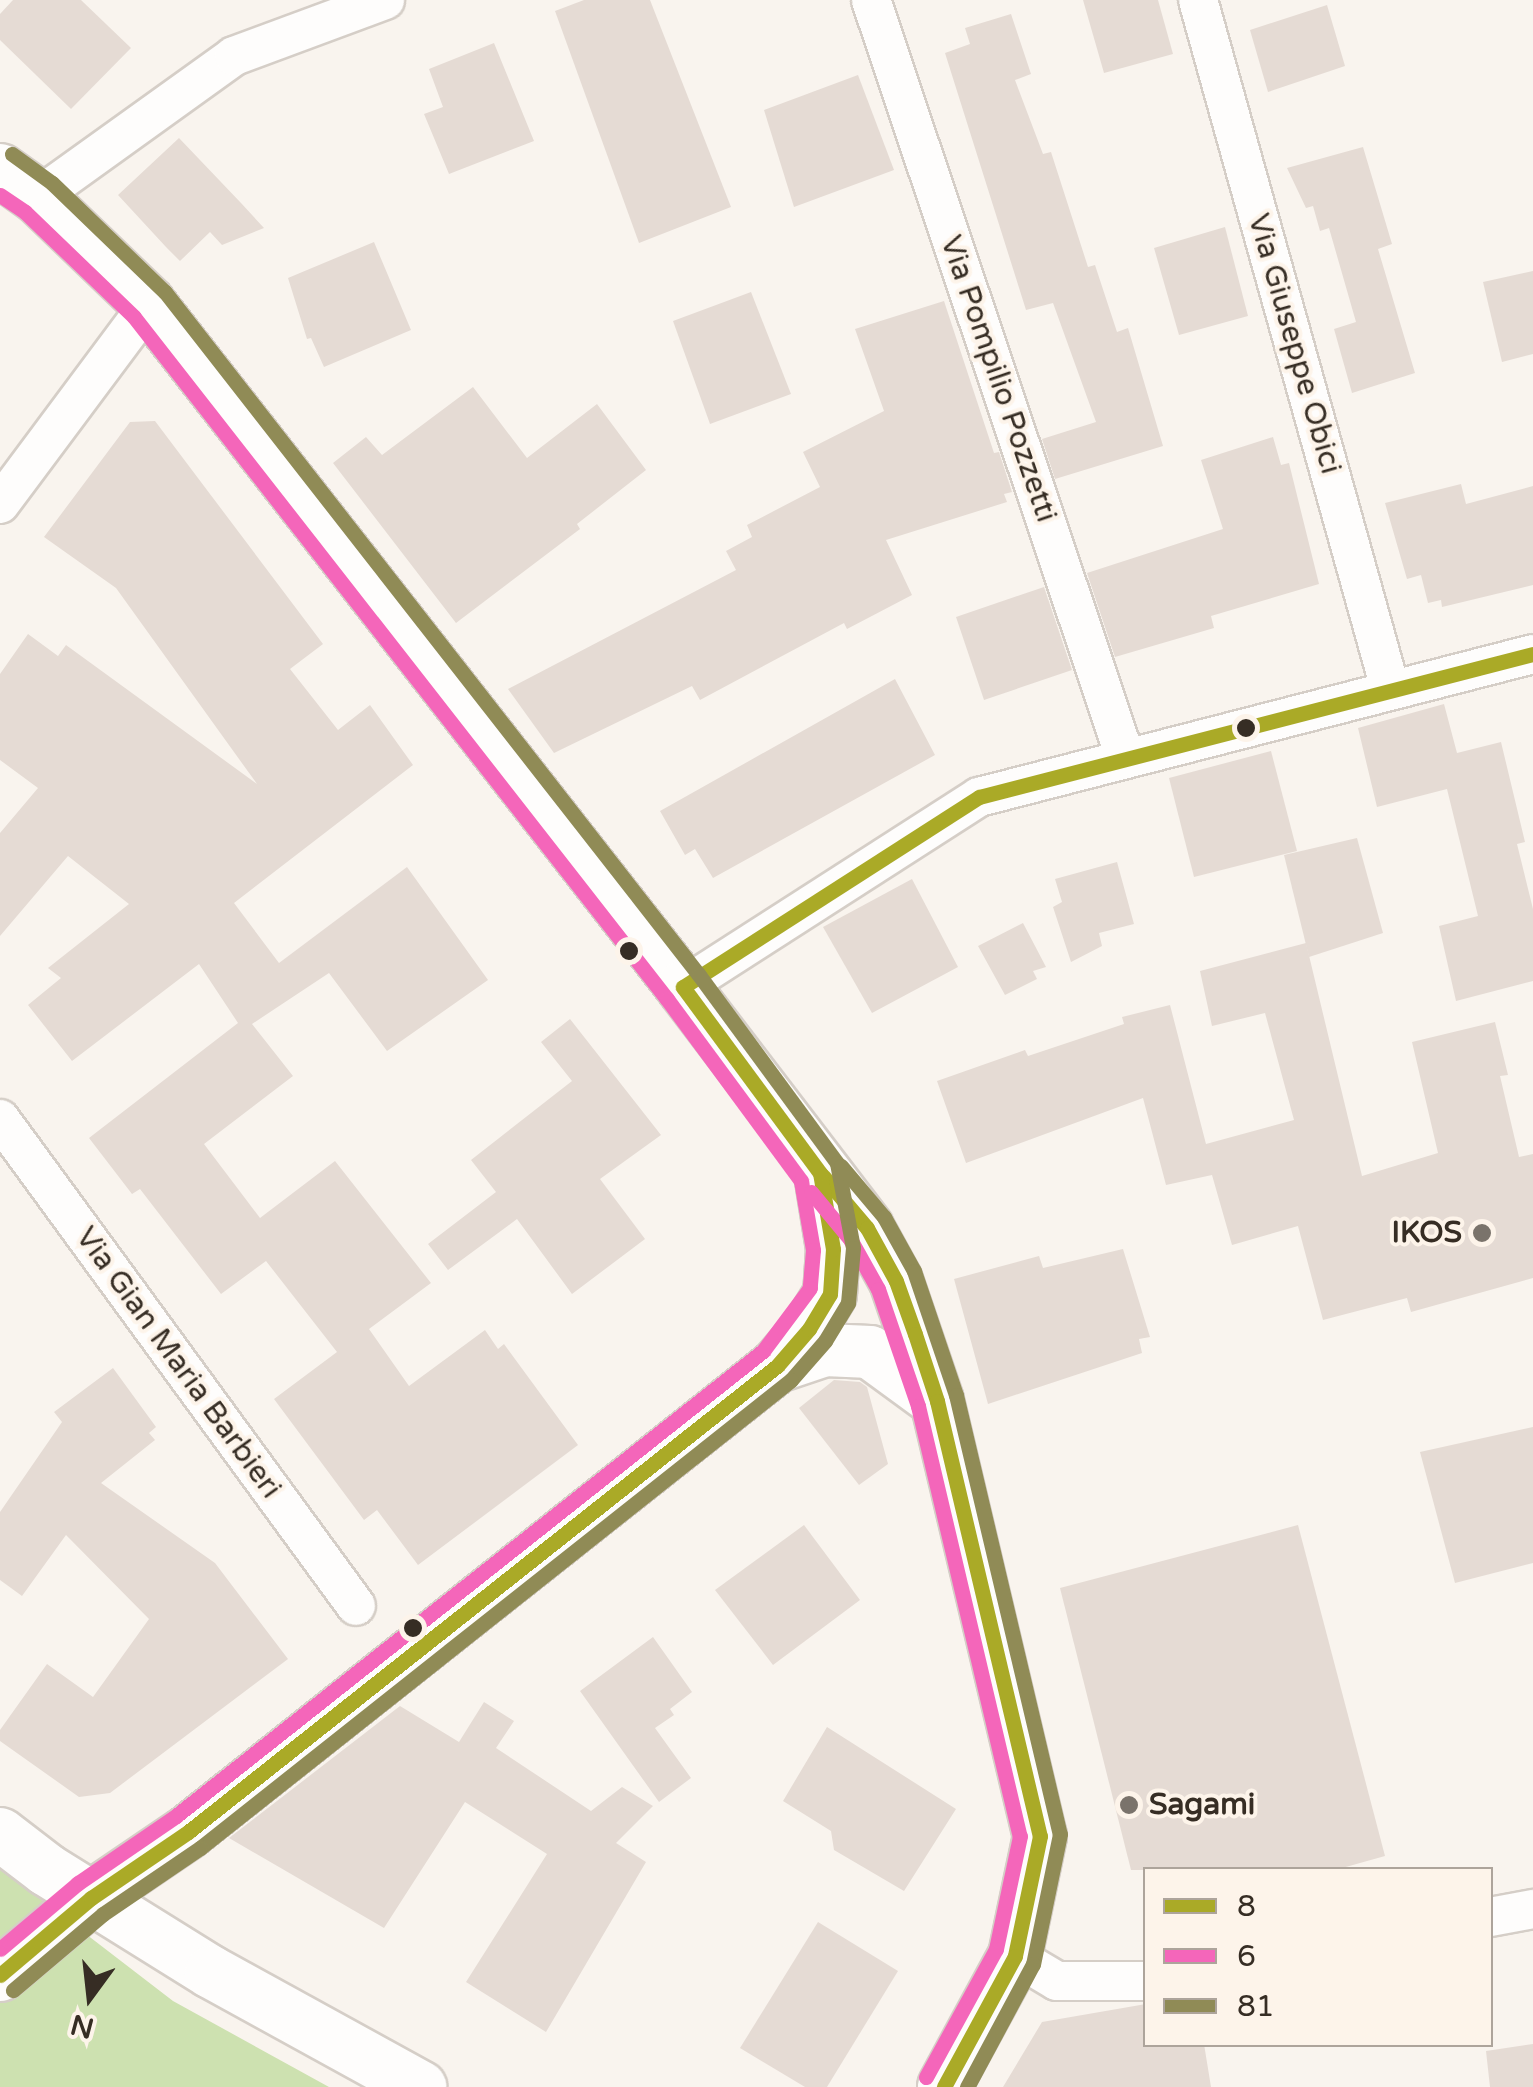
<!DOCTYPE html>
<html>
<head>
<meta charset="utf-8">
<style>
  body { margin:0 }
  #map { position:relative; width:1533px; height:2087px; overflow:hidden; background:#f9f4ee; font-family:"Varela Round",sans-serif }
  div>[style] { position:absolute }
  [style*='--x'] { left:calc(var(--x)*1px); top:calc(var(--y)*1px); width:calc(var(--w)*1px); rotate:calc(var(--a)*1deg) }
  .green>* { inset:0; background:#cde1b0 }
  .building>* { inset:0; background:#e5dbd4 }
  .roads { filter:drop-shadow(2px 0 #d5cec7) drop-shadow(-2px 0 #d5cec7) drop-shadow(0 2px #d5cec7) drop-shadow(0 -2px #d5cec7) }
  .street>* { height:38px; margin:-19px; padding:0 19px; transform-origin:19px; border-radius:19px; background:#fefdfc }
  .secondary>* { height:52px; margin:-26px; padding:0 26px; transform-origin:26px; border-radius:26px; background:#fefdfc }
  .bus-1>* { height:15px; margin:-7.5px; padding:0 7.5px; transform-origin:7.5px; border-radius:7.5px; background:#aaaa27 }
  .bus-2>* { height:15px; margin:-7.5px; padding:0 7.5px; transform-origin:7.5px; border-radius:7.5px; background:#f466ba }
  .bus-3>* { height:15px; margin:-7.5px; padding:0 7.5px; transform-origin:7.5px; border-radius:7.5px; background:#908b56 }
  .dots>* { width:28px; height:28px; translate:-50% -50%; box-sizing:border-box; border:5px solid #fdf4ea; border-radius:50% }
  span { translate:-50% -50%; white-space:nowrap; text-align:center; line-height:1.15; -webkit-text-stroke:8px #fdf4ea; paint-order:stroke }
  .street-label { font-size:30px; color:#362d24 }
  .poi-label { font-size:30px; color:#362d24; font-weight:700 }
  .right { translate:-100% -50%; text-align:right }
  .left { translate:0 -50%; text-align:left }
  .legend { position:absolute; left:1143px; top:1867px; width:350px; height:180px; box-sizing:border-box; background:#fdf4ea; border:2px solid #ada49b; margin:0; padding:12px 18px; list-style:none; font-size:30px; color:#362d24 }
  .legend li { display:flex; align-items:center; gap:20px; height:50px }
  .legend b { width:50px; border:2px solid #ada49b }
  .north { position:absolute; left:40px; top:1947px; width:100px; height:100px; -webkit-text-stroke:8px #fdf4ea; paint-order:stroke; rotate:195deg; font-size:28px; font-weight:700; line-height:40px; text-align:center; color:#362d24 }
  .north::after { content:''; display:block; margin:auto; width:35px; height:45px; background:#362d24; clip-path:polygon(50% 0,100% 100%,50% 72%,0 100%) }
</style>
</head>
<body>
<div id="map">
  <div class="green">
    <i style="clip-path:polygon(0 1868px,173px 2001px,329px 2087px,0 2087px)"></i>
  </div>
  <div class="building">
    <i style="clip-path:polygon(13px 0,81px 0,131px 48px,71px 109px,0 40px,0 14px)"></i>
    <i style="clip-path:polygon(584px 0,650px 0,731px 207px,639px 243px,555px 11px)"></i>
    <i style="clip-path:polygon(1083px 0,1158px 0,1173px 54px,1104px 73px)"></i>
    <i style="clip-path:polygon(1327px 5px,1345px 66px,1268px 92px,1250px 30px)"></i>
    <i style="clip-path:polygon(1011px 14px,1031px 74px,1015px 80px,1043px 154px,1051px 152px,1088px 267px,1095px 265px,1117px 332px,1128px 328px,1163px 446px,1055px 479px,1042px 439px,1096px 422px,1053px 303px,1026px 310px,945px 53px,970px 44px,965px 28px)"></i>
    <i style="clip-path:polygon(494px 43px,534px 141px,449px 174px,424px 114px,443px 107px,429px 69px)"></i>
    <i style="clip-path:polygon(858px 75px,894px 170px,794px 207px,764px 110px)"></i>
    <i style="clip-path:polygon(179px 138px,241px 203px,264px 228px,222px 245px,210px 232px,180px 261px,166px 247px,118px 195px)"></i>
    <i style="clip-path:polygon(1363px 147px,1392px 244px,1378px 249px,1415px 373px,1352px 393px,1334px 329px,1356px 322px,1329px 228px,1320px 231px,1313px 206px,1306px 208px,1287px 168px)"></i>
    <i style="clip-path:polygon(1225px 227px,1248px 316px,1179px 335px,1154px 248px)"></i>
    <i style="clip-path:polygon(374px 242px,411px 330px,324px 367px,311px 338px,307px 339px,288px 278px)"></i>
    <i style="clip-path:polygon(1533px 271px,1533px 354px,1502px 362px,1483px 282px)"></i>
    <i style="clip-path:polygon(751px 292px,791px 394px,710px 424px,673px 321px)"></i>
    <i style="clip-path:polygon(944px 301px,994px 453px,999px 452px,1012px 492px,1004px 494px,1007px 502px,886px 540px,912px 595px,847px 629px,844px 623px,700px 700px,692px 686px,554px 753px,508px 689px,736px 570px,726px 551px,752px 537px,747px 525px,820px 487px,803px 452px,884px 411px,855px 329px)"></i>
    <i style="clip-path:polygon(473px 387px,527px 458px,597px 404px,646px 470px,577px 524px,580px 529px,456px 623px,333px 463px,366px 437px,382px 455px)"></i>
    <i style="clip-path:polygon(155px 421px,323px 644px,290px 669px,338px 730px,370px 705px,413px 765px,234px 903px,279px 963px,407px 867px,488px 980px,387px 1051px,329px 973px,252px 1024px,293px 1076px,204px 1144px,260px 1218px,335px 1161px,431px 1283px,369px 1329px,409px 1386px,485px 1330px,498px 1349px,504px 1344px,578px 1445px,418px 1565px,377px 1510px,364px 1520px,274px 1399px,337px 1352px,266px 1261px,221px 1294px,140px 1189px,132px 1194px,89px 1138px,238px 1023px,199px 964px,72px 1061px,28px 1005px,61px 978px,48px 968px,129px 904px,68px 856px,0 936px,0 833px,38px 788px,0 760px,0 674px,28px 634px,58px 656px,66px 645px,257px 784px,116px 588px,44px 537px,130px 422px)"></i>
    <i style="clip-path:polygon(1273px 437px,1281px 465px,1289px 463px,1319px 584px,1211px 616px,1214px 628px,1115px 657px,1087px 573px,1223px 529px,1201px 460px)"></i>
    <i style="clip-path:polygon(1461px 484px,1466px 504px,1533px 486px,1533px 585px,1442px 607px,1441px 600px,1428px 603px,1421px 575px,1407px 579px,1385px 503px)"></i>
    <i style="clip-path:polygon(1044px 587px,1072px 670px,984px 700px,956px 617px)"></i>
    <i style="clip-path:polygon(895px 679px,935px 755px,713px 878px,695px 849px,685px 855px,660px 811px)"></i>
    <i style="clip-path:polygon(1444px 704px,1457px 753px,1501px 742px,1525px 842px,1517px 844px,1533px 909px,1533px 981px,1456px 1001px,1439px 926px,1478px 916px,1447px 789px,1377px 807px,1358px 728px)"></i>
    <i style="clip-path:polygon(1271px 751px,1297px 851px,1194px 877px,1169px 778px)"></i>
    <i style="clip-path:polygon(1357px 838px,1383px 933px,1309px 957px,1284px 855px)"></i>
    <i style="clip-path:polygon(1117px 862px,1134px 924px,1099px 933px,1102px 946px,1071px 962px,1053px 907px,1062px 902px,1055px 879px)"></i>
    <i style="clip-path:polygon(912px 879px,958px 967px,872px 1013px,823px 927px)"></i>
    <i style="clip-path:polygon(1023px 923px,1046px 967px,1033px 971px,1037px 979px,1005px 995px,978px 946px)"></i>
    <i style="clip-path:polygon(1306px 943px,1362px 1176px,1438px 1153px,1412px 1042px,1495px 1022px,1508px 1075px,1500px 1076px,1519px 1157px,1533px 1154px,1533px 1278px,1411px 1312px,1407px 1298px,1323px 1320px,1298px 1226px,1232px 1245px,1212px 1175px,1166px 1185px,1143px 1098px,966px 1163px,937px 1081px,1025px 1050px,1028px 1056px,1124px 1024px,1122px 1017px,1170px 1005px,1206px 1144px,1294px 1120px,1265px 1013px,1212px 1026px,1200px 971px)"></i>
    <i style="clip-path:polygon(570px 1019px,661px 1135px,600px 1179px,645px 1239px,572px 1294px,517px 1219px,448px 1270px,428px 1244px,496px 1192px,471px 1160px,572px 1081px,541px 1042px)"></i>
    <i style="clip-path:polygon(1123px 1249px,1150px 1337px,1139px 1339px,1142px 1353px,988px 1404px,954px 1279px,1039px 1256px,1043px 1268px)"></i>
    <i style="clip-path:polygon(113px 1368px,156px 1427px,149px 1433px,155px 1440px,101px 1483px,215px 1563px,288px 1659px,110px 1793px,79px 1797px,0 1741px,0 1730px,47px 1664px,93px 1697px,149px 1619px,66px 1535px,22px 1596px,0 1580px,0 1512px,62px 1422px,54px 1412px)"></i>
    <i style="clip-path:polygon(834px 1380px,860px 1382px,867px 1387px,888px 1464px,859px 1485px,799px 1408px)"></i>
    <i style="clip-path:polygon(1533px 1427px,1533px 1563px,1455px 1583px,1420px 1452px)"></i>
    <i style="clip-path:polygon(804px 1525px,860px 1600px,773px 1665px,715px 1590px)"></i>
    <i style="clip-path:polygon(1298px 1525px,1385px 1856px,1335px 1870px,1131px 1870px,1060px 1588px)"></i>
    <i style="clip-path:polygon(653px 1637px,692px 1692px,670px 1709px,674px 1715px,655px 1728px,691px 1778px,659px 1802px,580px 1691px)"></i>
    <i style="clip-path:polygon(484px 1702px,514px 1721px,496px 1748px,591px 1811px,622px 1787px,653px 1806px,616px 1843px,646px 1862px,546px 2032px,466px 1982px,547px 1854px,465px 1802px,384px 1928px,229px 1838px,400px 1706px,459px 1742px)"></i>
    <i style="clip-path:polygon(827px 1727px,956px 1809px,904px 1891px,834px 1850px,831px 1831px,783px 1801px)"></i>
    <i style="clip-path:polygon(818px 1922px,898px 1971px,827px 2087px,805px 2087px,740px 2048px)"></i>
    <i style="clip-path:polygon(1146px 2004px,1146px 2044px,1204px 2044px,1211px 2087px,1003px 2087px,1042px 2022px)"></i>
    <i style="clip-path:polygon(1533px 2044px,1533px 2087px,1490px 2087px,1486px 2051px)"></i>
  </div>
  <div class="roads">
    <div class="street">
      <i style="--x:871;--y:0;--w:798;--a:71.45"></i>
      <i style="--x:1198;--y:0;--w:714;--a:74.41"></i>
      <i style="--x:38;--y:197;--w:241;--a:-35.7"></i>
      <i style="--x:234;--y:56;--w:161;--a:-20.3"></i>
      <i style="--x:0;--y:504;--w:249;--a:-53.3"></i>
      <i style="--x:683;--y:987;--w:352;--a:-32.7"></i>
      <i style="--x:979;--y:797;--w:572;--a:-14.47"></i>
      <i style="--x:0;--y:1119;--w:603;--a:53.83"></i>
      <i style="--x:1490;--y:1917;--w:44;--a:-10.5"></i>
      <i style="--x:1015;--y:1956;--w:49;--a:30.8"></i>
      <i style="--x:1057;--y:1981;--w:89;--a:0"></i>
    </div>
    <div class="secondary">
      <i style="--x:0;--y:170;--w:47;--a:35.4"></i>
      <i style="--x:38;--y:197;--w:154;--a:43.9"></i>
      <i style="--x:149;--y:304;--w:867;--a:51.98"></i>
      <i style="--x:683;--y:987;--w:303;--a:52.6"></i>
      <i style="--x:867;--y:1228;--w:60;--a:61.3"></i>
      <i style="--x:896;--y:1281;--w:127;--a:71.1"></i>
      <i style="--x:937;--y:1401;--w:447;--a:76.7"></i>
      <i style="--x:1040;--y:1836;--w:123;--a:101.8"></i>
      <i style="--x:1015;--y:1956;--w:149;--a:118.5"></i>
      <i style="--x:777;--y:1366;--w:51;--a:-18.4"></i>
      <i style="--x:825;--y:1350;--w:45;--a:2.5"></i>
      <i style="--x:870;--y:1352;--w:83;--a:36.2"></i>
      <i style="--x:0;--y:1834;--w:59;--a:37.5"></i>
      <i style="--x:47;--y:1870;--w:193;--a:31.9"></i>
      <i style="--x:211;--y:1972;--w:239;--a:28.8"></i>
      <i style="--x:0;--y:1975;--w:119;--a:-40.2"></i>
      <i style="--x:91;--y:1898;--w:117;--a:-34.2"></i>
      <i style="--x:188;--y:1832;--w:751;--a:-38.35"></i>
      <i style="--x:777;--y:1366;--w:49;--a:-49.1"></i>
      <i style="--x:809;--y:1329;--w:41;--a:-59"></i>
      <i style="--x:830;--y:1294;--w:45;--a:-86.2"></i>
      <i style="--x:833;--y:1249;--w:76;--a:-99.1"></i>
    </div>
  </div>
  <div class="bus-1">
    <i style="--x:683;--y:987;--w:352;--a:-32.7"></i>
    <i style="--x:979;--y:797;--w:572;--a:-14.47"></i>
    <i style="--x:823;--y:1176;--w:68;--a:49.8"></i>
    <i style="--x:867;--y:1228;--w:60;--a:61.3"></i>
    <i style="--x:896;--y:1281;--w:56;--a:70.3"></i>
    <i style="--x:915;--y:1334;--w:71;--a:71.8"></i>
    <i style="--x:937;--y:1401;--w:447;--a:76.7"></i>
    <i style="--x:1040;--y:1836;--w:123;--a:101.8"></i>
    <i style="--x:1015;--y:1956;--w:149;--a:118.5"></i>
    <i style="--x:0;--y:1975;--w:119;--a:-40.2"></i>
    <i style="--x:91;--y:1898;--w:117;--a:-34.2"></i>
    <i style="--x:188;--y:1832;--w:751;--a:-38.35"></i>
    <i style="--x:777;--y:1366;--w:49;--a:-49.1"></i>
    <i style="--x:809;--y:1329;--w:41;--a:-59"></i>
    <i style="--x:830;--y:1294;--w:45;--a:-86.2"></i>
    <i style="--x:833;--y:1249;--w:77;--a:-99.7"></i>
    <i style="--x:820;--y:1173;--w:231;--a:-126.4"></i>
  </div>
  <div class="bus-2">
    <i style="--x:0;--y:195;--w:30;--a:34"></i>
    <i style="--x:25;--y:212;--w:151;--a:43.9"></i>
    <i style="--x:134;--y:317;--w:866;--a:51.99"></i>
    <i style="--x:667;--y:999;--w:226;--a:53.6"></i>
    <i style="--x:801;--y:1181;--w:70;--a:80.1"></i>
    <i style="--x:813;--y:1250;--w:38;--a:95"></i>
    <i style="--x:810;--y:1288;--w:79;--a:126.7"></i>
    <i style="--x:763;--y:1351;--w:749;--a:141.62"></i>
    <i style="--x:176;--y:1816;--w:119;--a:145.6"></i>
    <i style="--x:78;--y:1883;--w:102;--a:139.8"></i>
    <i style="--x:811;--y:1192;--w:61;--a:50.3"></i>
    <i style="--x:850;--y:1239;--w:57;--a:60.8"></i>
    <i style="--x:878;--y:1289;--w:124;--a:71.1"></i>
    <i style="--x:918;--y:1406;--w:442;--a:76.7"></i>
    <i style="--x:1020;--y:1836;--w:116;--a:102"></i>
    <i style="--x:996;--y:1949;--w:146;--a:118.7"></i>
  </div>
  <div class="bus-3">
    <i style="--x:12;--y:154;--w:49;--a:35.9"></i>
    <i style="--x:52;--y:183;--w:157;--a:44"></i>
    <i style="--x:165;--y:292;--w:867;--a:51.98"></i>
    <i style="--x:699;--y:975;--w:233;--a:53.7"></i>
    <i style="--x:837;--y:1163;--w:86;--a:79.3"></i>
    <i style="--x:853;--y:1248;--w:55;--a:95.2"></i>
    <i style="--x:848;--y:1303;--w:44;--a:121.2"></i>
    <i style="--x:825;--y:1341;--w:52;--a:131.1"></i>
    <i style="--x:791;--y:1380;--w:754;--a:141.63"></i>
    <i style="--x:200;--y:1848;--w:117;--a:145.8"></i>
    <i style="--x:103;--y:1914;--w:118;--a:139.8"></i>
    <i style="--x:841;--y:1166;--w:67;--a:49.9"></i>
    <i style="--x:884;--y:1217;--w:62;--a:60.9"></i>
    <i style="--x:914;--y:1271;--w:131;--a:71.3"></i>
    <i style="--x:956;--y:1395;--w:451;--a:76.7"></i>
    <i style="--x:1060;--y:1834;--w:133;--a:101.7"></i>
    <i style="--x:1033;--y:1964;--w:140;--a:118.2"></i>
  </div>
  <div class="dots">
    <i style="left:1246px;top:728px;background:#362d24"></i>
    <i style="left:629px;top:951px;background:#362d24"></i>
    <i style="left:1482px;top:1233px;background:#7a736b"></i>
    <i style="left:413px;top:1628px;background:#362d24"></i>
    <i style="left:1129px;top:1805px;background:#7a736b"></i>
  </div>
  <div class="street-label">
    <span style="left:1294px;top:344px;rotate:74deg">Via Giuseppe Obici</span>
    <span style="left:998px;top:379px;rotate:71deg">Via Pompilio Pozzetti</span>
    <span style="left:178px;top:1363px;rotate:54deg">Via Gian Maria Barbieri</span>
  </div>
  <div class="poi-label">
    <span class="right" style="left:1462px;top:1233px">IKOS</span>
    <span class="left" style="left:1149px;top:1805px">Sagami</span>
  </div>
  <ul class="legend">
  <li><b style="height:12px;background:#aaaa27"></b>8</li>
  <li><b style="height:12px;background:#f466ba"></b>6</li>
  <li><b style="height:12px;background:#908b56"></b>81</li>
  </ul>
  <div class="north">N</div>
</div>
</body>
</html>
